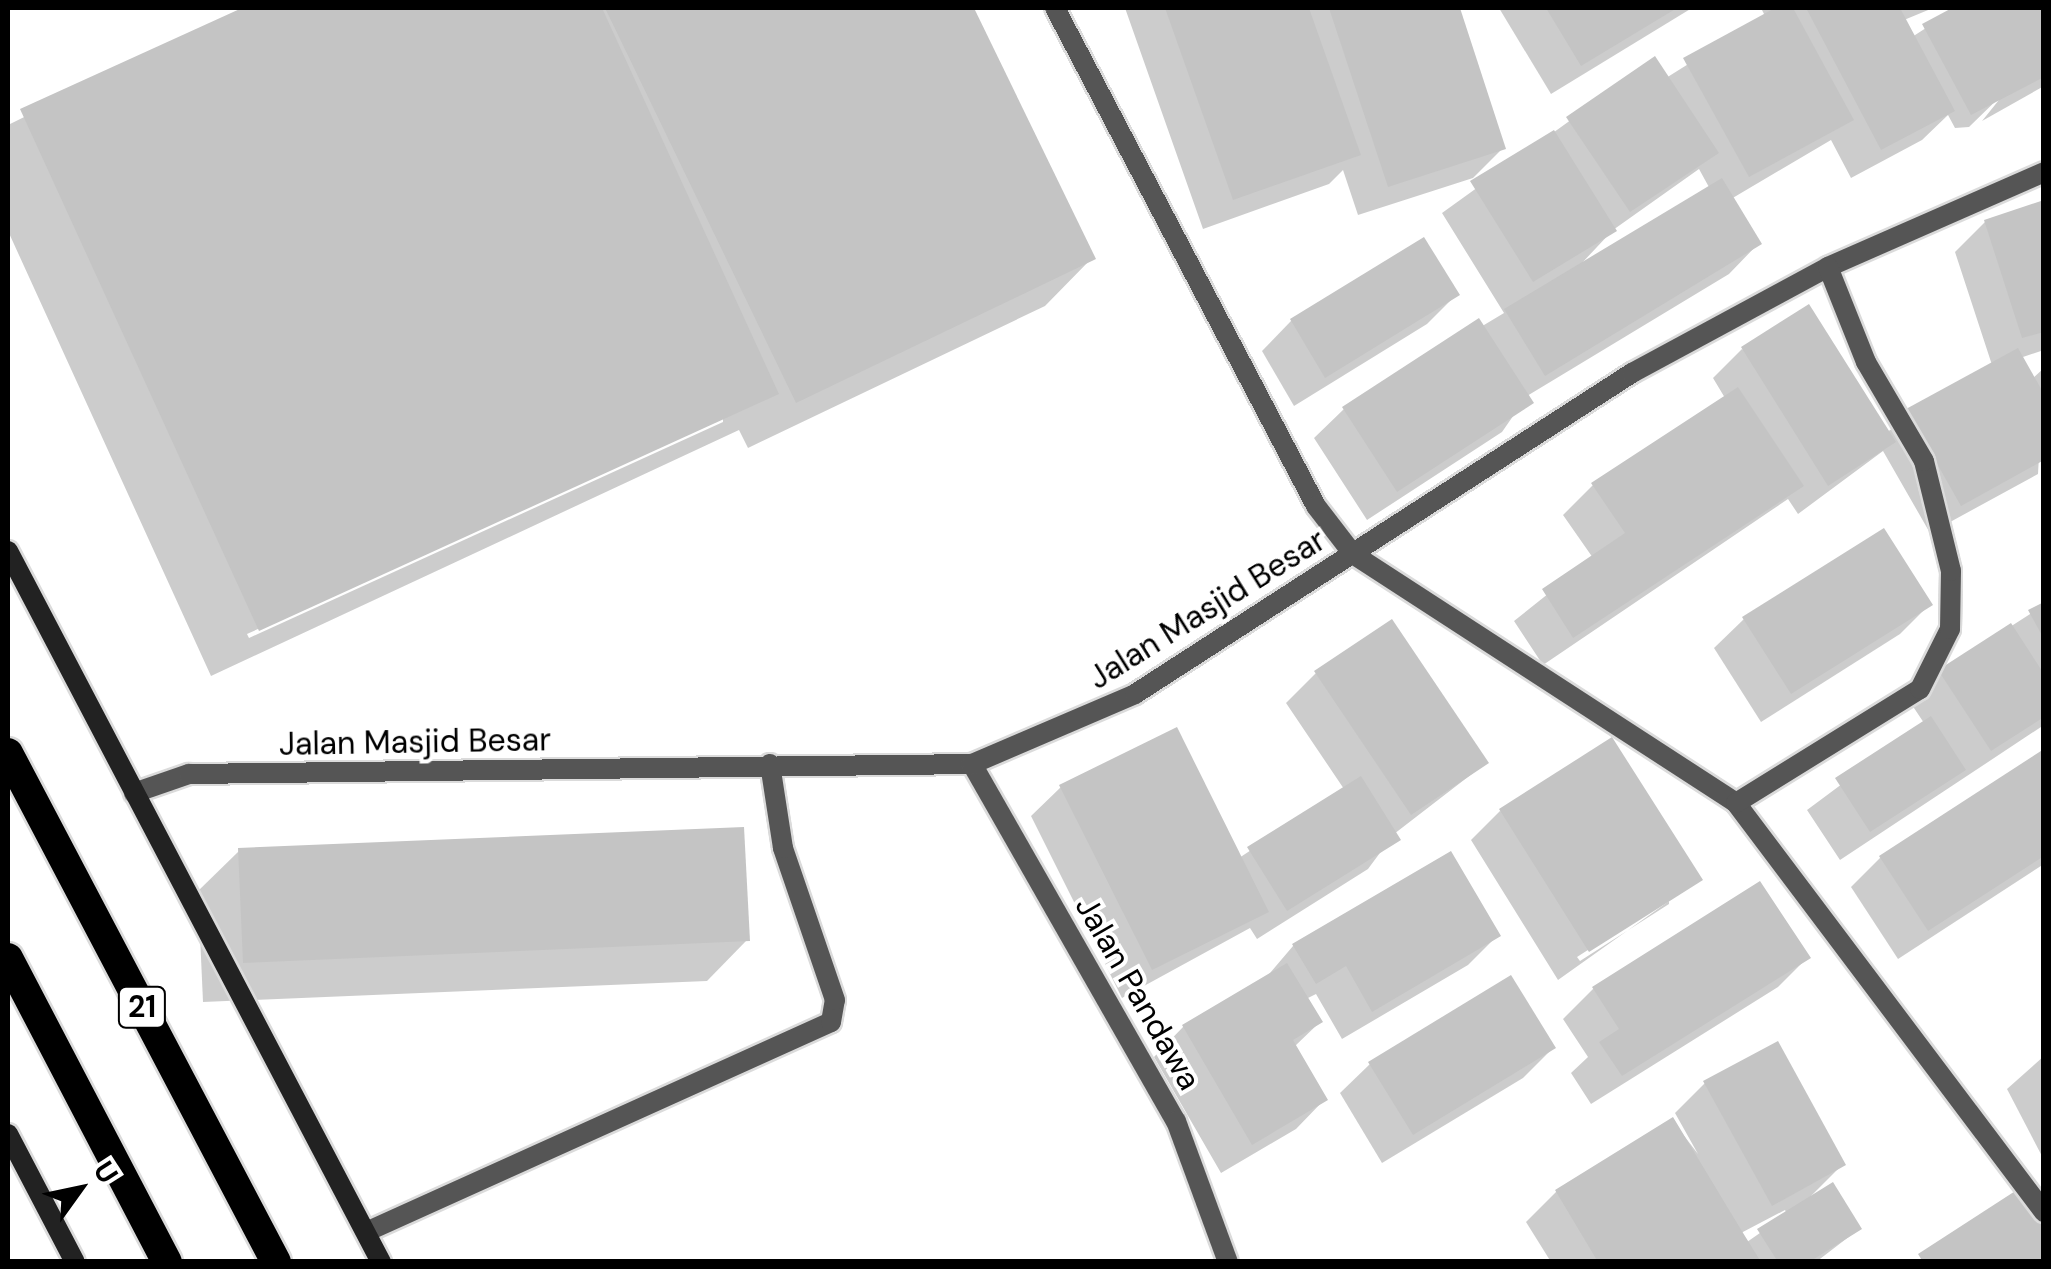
<!DOCTYPE html>
<html>
<head>
<meta charset="utf-8">
<style>
  body { margin:0 }
  #map { position:relative; width:2051px; height:1269px; overflow:hidden; background:#fff; font-family:"DM Sans",sans-serif }
  div>[style] { position:absolute }
  [style*='--x'] { left:calc(var(--x)*1px); top:calc(var(--y)*1px); width:calc(var(--w)*1px); rotate:calc(var(--a)*1deg) }
  .shadow>* { inset:0; background:#0003 }
  .building>* { inset:0; background:#c4c4c4 }
  .roads { filter:drop-shadow(2px 0 #dbdbdb) drop-shadow(-2px 0 #dbdbdb) drop-shadow(0 2px #dbdbdb) drop-shadow(0 -2px #dbdbdb) }
  .lane>* { height:20px; margin:-10px; padding:0 10px; transform-origin:10px; border-radius:10px; background:#555 }
  .street>* { height:20px; margin:-10px; padding:0 10px; transform-origin:10px; border-radius:10px; background:#555 }
  .secondary>* { height:20px; margin:-10px; padding:0 10px; transform-origin:10px; border-radius:10px; background:#222 }
  .highway>* { height:30px; margin:-15px; padding:0 15px; transform-origin:15px; border-radius:15px; background:#000 }
  span { translate:-50% -50%; white-space:nowrap; text-align:center; line-height:1.15; -webkit-text-stroke:8px #fff; paint-order:stroke }
  .shield-label span { padding:2px 8px; background:#fff; border:2px solid; border-radius:8px; -webkit-text-stroke-width:0 }
  .shield-label { font-size:30px; color:#000; font-weight:700 }
  .street-label { font-size:32px; color:#000 }
  .frame { position:absolute; inset:0; border:10px solid #000; pointer-events:none }
  .north { position:absolute; left:30px; top:1139px; width:100px; height:100px; -webkit-text-stroke:8px #fff; paint-order:stroke; rotate:57deg; font-size:28px; font-weight:700; line-height:40px; text-align:center; color:#000 }
  .north::after { content:''; display:block; margin:auto; width:35px; height:45px; background:#000; clip-path:polygon(50% 0,100% 100%,50% 72%,0 100%) }
</style>
</head>
<body>
<div id="map">
  <div class="shadow">
    <i style="clip-path:polygon(evenodd,245px 8px,971px 8px,1092px 258px,1045px 306px,748px 448px,739px 430px,211px 676px,8px 231px,8px 125px,245px 8px,723px 417px,723px 422px,249px 638px,247px 634px,723px 417px)"></i>
    <i style="clip-path:polygon(1125px 8px,1457px 8px,1503px 148px,1473px 178px,1358px 215px,1343px 170px,1329px 184px,1203px 229px)"></i>
    <i style="clip-path:polygon(1499px 8px,1692px 8px,1551px 94px)"></i>
    <i style="clip-path:polygon(evenodd,1761px 8px,1933px 8px,1904px 20px,1912px 37px,1957px 8px,2038px 8px,2044px 86px,1982px 121px,2007px 90px,1969px 127px,1955px 128px,1948px 115px,1922px 140px,1851px 178px,1831px 140px,1731px 199px,1758px 244px,1729px 274px,1527px 396px,1502px 432px,1367px 520px,1314px 438px,1344px 409px,1504px 313px,1442px 213px,1654px 60px,1666px 78px,1765px 16px,1761px 8px,1699px 169px,1710px 189px,1581px 264px,1613px 230px,1699px 169px)"></i>
    <i style="clip-path:polygon(2044px 203px,2044px 350px,2020px 358px,2032px 379px,2044px 368px,2038px 474px,1930px 533px,1883px 451px,1798px 514px,1788px 499px,1543px 665px,1514px 621px,1593px 558px,1563px 515px,1593px 485px,1725px 398px,1713px 378px,1742px 349px,1887px 432px,1992px 365px,1955px 252px,1985px 222px)"></i>
    <i style="clip-path:polygon(1457px 294px,1427px 324px,1294px 406px,1262px 351px,1291px 321px)"></i>
    <i style="clip-path:polygon(1930px 604px,1900px 634px,1761px 722px,1714px 648px,1744px 619px)"></i>
    <i style="clip-path:polygon(2044px 605px,2044px 725px,1840px 860px,1807px 810px,1924px 723px,1910px 702px,1940px 672px)"></i>
    <i style="clip-path:polygon(1316px 673px,1486px 763px,1394px 834px,1368px 869px,1257px 939px,1250px 928px,1122px 998px,1031px 816px,1061px 787px,1239px 858px,1344px 789px,1286px 703px)"></i>
    <i style="clip-path:polygon(2044px 752px,2044px 864px,1898px 959px,1851px 887px,1881px 857px)"></i>
    <i style="clip-path:polygon(evenodd,1500px 811px,1700px 879px,1558px 980px,1471px 840px,1500px 811px,1669px 898px,1669px 904px,1580px 961px,1577px 957px,1669px 898px)"></i>
    <i style="clip-path:polygon(239px 851px,747px 940px,707px 981px,203px 1002px,198px 891px)"></i>
    <i style="clip-path:polygon(1760px 884px,1807px 958px,1778px 987px,1591px 1104px,1571px 1073px,1588px 1057px,1563px 1019px,1593px 989px)"></i>
    <i style="clip-path:polygon(1498px 935px,1468px 965px,1342px 1039px,1316px 994px,1306px 999px,1320px 1022px,1294px 1047px,1325px 1099px,1296px 1129px,1221px 1173px,1154px 1057px,1183px 1027px,1265px 979px,1293px 946px)"></i>
    <i style="clip-path:polygon(1553px 1048px,1523px 1078px,1382px 1163px,1340px 1093px,1370px 1064px)"></i>
    <i style="clip-path:polygon(2044px 1056px,2044px 1160px,2007px 1089px)"></i>
    <i style="clip-path:polygon(evenodd,1705px 1083px,1843px 1164px,1811px 1196px,1859px 1229px,1816px 1262px,1551px 1262px,1526px 1222px,1556px 1192px,1672px 1120px,1698px 1154px,1675px 1113px,1705px 1083px,1785px 1210px,1787px 1214px,1747px 1242px,1741px 1233px,1785px 1210px)"></i>
  </div>
  <div class="building">
    <i style="clip-path:polygon(242px 8px,602px 8px,779px 394px,259px 631px,20px 109px)"></i>
    <i style="clip-path:polygon(605px 8px,974px 8px,1096px 259px,796px 403px)"></i>
    <i style="clip-path:polygon(1165px 8px,1309px 8px,1361px 155px,1233px 200px)"></i>
    <i style="clip-path:polygon(1329px 8px,1460px 8px,1506px 149px,1388px 187px)"></i>
    <i style="clip-path:polygon(1546px 8px,1677px 8px,1581px 66px)"></i>
    <i style="clip-path:polygon(1775px 8px,1793px 8px,1854px 120px,1749px 177px,1683px 58px)"></i>
    <i style="clip-path:polygon(1806px 8px,1900px 8px,1955px 111px,1881px 150px)"></i>
    <i style="clip-path:polygon(1952px 8px,2041px 8px,2044px 77px,1971px 115px,1922px 24px)"></i>
    <i style="clip-path:polygon(1655px 56px,1719px 153px,1630px 212px,1566px 117px)"></i>
    <i style="clip-path:polygon(1554px 130px,1617px 231px,1533px 282px,1470px 181px)"></i>
    <i style="clip-path:polygon(1722px 178px,1762px 244px,1545px 376px,1504px 309px)"></i>
    <i style="clip-path:polygon(2044px 200px,2044px 332px,2022px 338px,1984px 220px)"></i>
    <i style="clip-path:polygon(1424px 237px,1460px 295px,1325px 378px,1290px 319px)"></i>
    <i style="clip-path:polygon(1809px 304px,1896px 442px,1828px 486px,1741px 347px)"></i>
    <i style="clip-path:polygon(1479px 318px,1534px 403px,1397px 492px,1342px 407px)"></i>
    <i style="clip-path:polygon(2018px 348px,2044px 394px,2044px 460px,1961px 506px,1906px 409px)"></i>
    <i style="clip-path:polygon(1738px 387px,1804px 486px,1573px 638px,1542px 589px,1625px 533px,1591px 483px)"></i>
    <i style="clip-path:polygon(1884px 528px,1933px 605px,1791px 694px,1742px 617px)"></i>
    <i style="clip-path:polygon(2044px 602px,2044px 639px,2028px 610px)"></i>
    <i style="clip-path:polygon(1392px 619px,1489px 763px,1411px 815px,1314px 671px)"></i>
    <i style="clip-path:polygon(2011px 623px,2044px 674px,2044px 717px,1991px 751px,1938px 670px)"></i>
    <i style="clip-path:polygon(1931px 716px,1966px 770px,1870px 832px,1835px 778px)"></i>
    <i style="clip-path:polygon(1177px 727px,1269px 912px,1152px 970px,1059px 785px)"></i>
    <i style="clip-path:polygon(1612px 737px,1703px 880px,1589px 952px,1499px 809px)"></i>
    <i style="clip-path:polygon(2044px 749px,2044px 856px,1928px 931px,1879px 856px)"></i>
    <i style="clip-path:polygon(1361px 776px,1401px 840px,1287px 911px,1247px 847px)"></i>
    <i style="clip-path:polygon(744px 827px,750px 941px,243px 963px,238px 848px)"></i>
    <i style="clip-path:polygon(1451px 851px,1501px 936px,1372px 1012px,1346px 966px,1316px 984px,1292px 944px)"></i>
    <i style="clip-path:polygon(1760px 881px,1811px 958px,1622px 1076px,1599px 1042px,1619px 1029px,1592px 987px)"></i>
    <i style="clip-path:polygon(1287px 963px,1323px 1022px,1293px 1040px,1328px 1100px,1252px 1145px,1182px 1025px)"></i>
    <i style="clip-path:polygon(1511px 975px,1556px 1048px,1413px 1135px,1368px 1062px)"></i>
    <i style="clip-path:polygon(1778px 1041px,1846px 1165px,1772px 1206px,1703px 1081px)"></i>
    <i style="clip-path:polygon(1673px 1117px,1740px 1228px,1761px 1262px,1598px 1262px,1555px 1190px)"></i>
    <i style="clip-path:polygon(1833px 1182px,1862px 1229px,1809px 1262px,1778px 1262px,1757px 1229px)"></i>
    <i style="clip-path:polygon(2023px 1186px,2044px 1217px,2044px 1262px,1923px 1262px,1918px 1254px)"></i>
  </div>
  <div class="roads">
    <div class="lane">
      <i style="--x:366;--y:1232;--w:510;--a:-24.3"></i>
      <i style="--x:831;--y:1022;--w:22;--a:-80"></i>
      <i style="--x:835;--y:1000;--w:161;--a:-108.9"></i>
      <i style="--x:783;--y:848;--w:85;--a:-98.8"></i>
    </div>
    <div class="street">
      <i style="--x:1055;--y:8;--w:562;--a:62.34"></i>
      <i style="--x:1316;--y:506;--w:61;--a:52.4"></i>
      <i style="--x:1353;--y:554;--w:457;--a:33"></i>
      <i style="--x:1736;--y:803;--w:512;--a:53.02"></i>
      <i style="--x:972;--y:764;--w:411;--a:60.3"></i>
      <i style="--x:1176;--y:1121;--w:150;--a:69.8"></i>
      <i style="--x:134;--y:793;--w:58;--a:-19.1"></i>
      <i style="--x:189;--y:774;--w:783;--a:-0.73"></i>
      <i style="--x:972;--y:764;--w:177;--a:-23.2"></i>
      <i style="--x:1135;--y:694;--w:592;--a:-32.86"></i>
      <i style="--x:1632;--y:373;--w:223;--a:-28.4"></i>
      <i style="--x:1828;--y:267;--w:236;--a:-23.7"></i>
      <i style="--x:1736;--y:803;--w:216;--a:-31.8"></i>
      <i style="--x:1920;--y:689;--w:67;--a:-63.4"></i>
      <i style="--x:1950;--y:629;--w:58;--a:-89"></i>
      <i style="--x:1951;--y:571;--w:113;--a:-103.8"></i>
      <i style="--x:1924;--y:461;--w:115;--a:-120.4"></i>
      <i style="--x:1866;--y:362;--w:102;--a:-111.8"></i>
    </div>
    <div class="secondary">
      <i style="--x:8;--y:551;--w:803;--a:62.32"></i>
      <i style="--x:8;--y:1134;--w:144;--a:62.4"></i>
    </div>
    <div class="highway">
      <i style="--x:8;--y:753;--w:575;--a:62.23"></i>
      <i style="--x:8;--y:958;--w:343;--a:62.4"></i>
    </div>
  </div>
  <div class="shield-label">
    <span style="left:142px;top:1007px">21</span>
  </div>
  <div class="street-label">
    <span style="left:1207px;top:609px;rotate:-32deg">Jalan Masjid Besar</span>
    <span style="left:415px;top:742px;rotate:-1deg">Jalan Masjid Besar</span>
    <span style="left:1138px;top:993px;rotate:60deg">Jalan Pandawa</span>
  </div>
  <div class="frame"></div>
  <div class="north">U</div>
</div>
</body>
</html>
